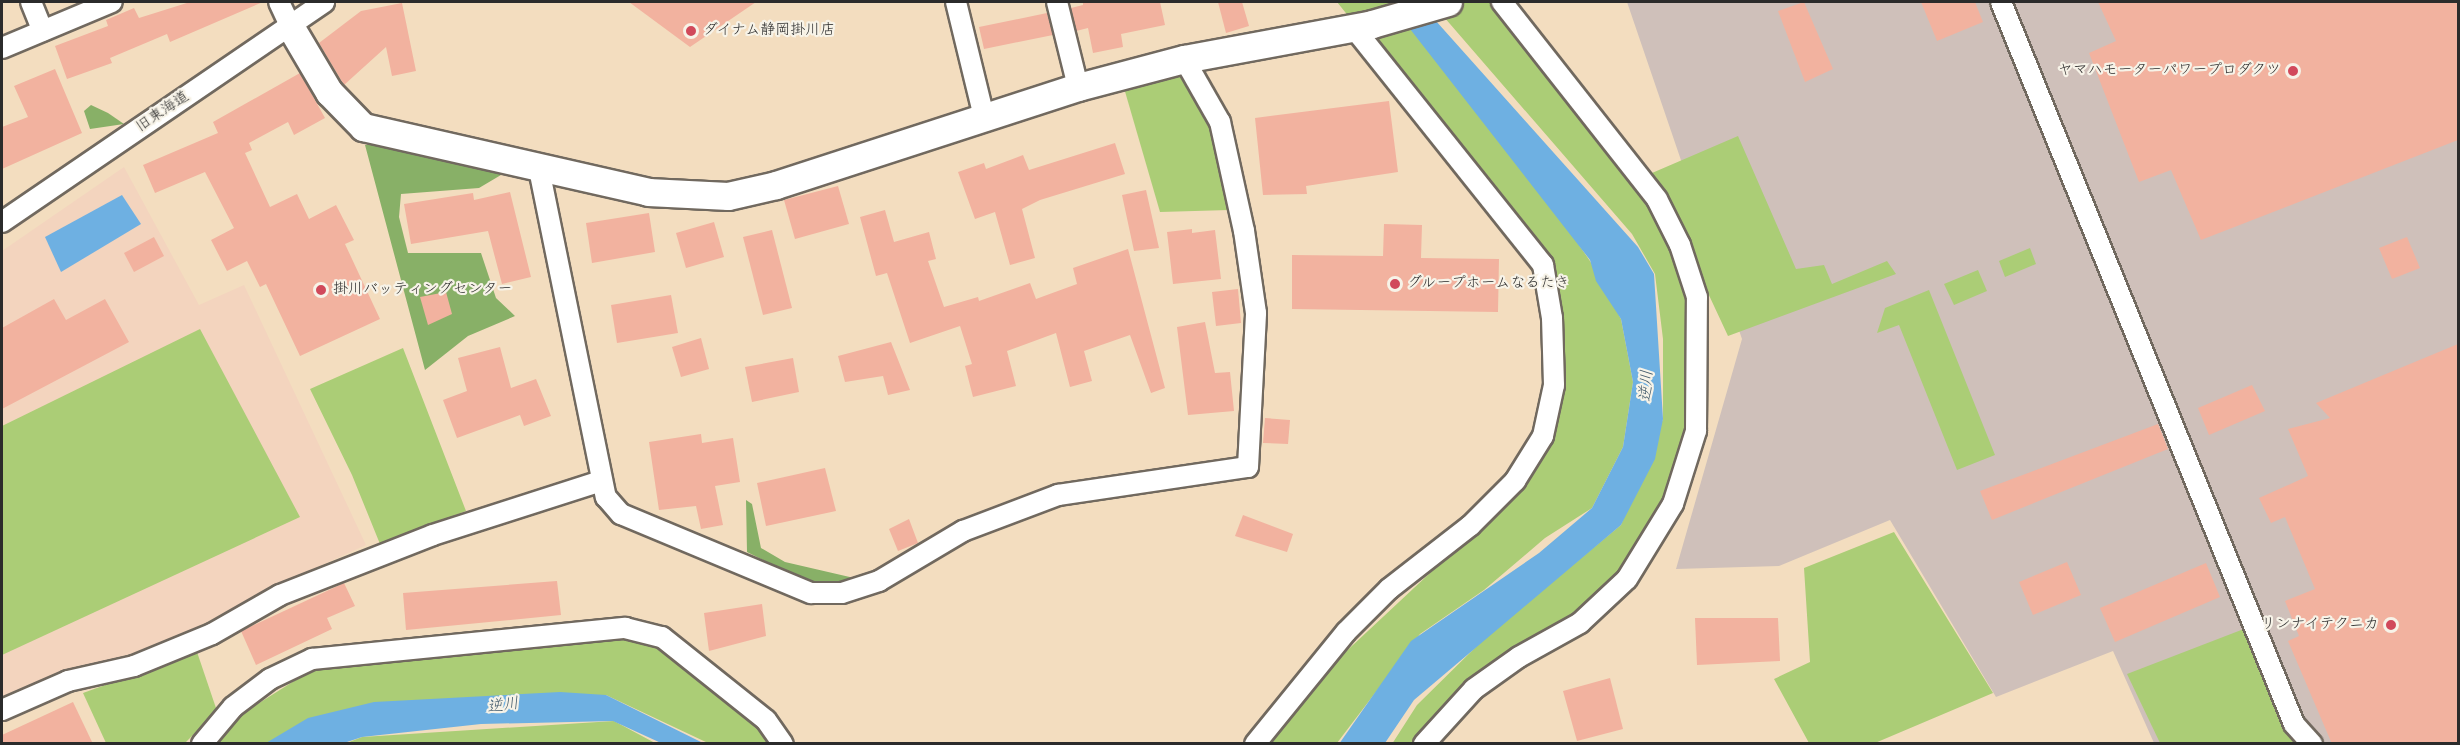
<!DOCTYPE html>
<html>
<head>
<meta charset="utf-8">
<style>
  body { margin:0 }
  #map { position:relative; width:2460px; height:745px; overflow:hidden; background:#f3ddbf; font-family:Kalam,"Klee One",sans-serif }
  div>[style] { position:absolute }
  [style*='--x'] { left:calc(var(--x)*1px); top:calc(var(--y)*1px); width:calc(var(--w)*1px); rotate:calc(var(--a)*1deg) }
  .built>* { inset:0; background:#f3d4be }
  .industrial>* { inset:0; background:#cfc0ba }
  .green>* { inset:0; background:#abcd76 }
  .forest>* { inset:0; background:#88b067 }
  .water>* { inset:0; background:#6eb0e2 }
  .building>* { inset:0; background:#f2b29f }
  .roads { filter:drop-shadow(2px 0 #71695f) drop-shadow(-2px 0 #71695f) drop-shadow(0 2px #71695f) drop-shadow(0 -2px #71695f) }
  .street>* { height:20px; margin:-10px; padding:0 10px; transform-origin:10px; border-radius:10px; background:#fff }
  .secondary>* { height:27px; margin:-13.5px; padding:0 13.5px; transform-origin:13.5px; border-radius:13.5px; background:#fff }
  .dots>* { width:16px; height:16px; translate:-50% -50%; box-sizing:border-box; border:3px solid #f7f3e8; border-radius:50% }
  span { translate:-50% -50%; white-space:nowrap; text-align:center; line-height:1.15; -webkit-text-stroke:4.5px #f7f3e8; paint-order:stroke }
  .poi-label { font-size:15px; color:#2b2b2b }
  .left { translate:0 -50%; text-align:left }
  .right { translate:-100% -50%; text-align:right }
  .street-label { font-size:15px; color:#2b2b2b }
  .water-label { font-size:16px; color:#425a6b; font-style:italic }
  .frame { position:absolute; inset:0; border:3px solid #2b2b2b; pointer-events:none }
</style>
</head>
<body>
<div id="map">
  <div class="built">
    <i style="clip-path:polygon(124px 167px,199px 305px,244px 285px,366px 545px,265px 591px,199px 626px,131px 654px,64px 671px,2px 698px,2px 251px)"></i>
  </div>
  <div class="industrial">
    <i style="clip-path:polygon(1627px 2px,2458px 2px,2458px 743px,2154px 743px,2113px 651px,1996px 697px,1890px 520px,1779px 566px,1676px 569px,1742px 339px)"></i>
  </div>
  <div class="green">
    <i style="clip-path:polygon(1337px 2px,1411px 2px,1590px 261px,1621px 319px,1633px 382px,1623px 447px,1592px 508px,1545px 538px,1484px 590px,1420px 634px,1337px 743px,1271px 744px,1323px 673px,1506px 502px,1545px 456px,1560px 392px,1549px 266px)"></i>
    <i style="clip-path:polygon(1431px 2px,1496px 2px,1652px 199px,1694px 300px,1692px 429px,1673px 492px,1618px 581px,1417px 743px,1392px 744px,1417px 705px,1487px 636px,1621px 525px,1663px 419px,1663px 339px,1655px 274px,1632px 234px)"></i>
    <i style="clip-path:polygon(1181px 72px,1212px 131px,1229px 210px,1160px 212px,1124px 88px)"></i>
    <i style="clip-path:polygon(1738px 136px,1796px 269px,1824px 265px,1832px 284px,1887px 261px,1896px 274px,1728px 336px,1652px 173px)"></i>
    <i style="clip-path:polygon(2030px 248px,2036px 264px,2005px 277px,1999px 261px)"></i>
    <i style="clip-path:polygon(1978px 270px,1987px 291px,1954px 305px,1944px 284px)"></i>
    <i style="clip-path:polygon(1929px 290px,1995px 455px,1957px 470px,1899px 325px,1877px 333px,1885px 308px)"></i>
    <i style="clip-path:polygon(200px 329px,300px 517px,2px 655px,2px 426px)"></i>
    <i style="clip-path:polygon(403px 348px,466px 511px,380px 544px,352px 475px,310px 389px)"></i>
    <i style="clip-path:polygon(1894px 532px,1993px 693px,1875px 743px,1809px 743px,1774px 679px,1810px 662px,1804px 568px)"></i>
    <i style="clip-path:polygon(2249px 627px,2303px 743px,2160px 743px,2127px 674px)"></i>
    <i style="clip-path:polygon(625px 628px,673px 645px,774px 743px,708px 743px,606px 695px,272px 743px,215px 744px,240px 715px,310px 671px,380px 652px)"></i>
    <i style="clip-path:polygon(197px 652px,217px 711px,185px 743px,106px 743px,83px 693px)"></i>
    <i style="clip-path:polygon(614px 721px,655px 743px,344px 744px,362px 737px)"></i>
  </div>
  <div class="forest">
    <i style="clip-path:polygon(91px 105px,108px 113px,124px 124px,90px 129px,84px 111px)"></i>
    <i style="clip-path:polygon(431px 144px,506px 172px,479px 188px,401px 194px,399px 217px,408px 253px,481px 253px,496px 298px,515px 316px,468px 336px,425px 370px,365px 145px)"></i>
    <i style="clip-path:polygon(746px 500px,752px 504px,761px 548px,785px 562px,854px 578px,849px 585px,813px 585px,747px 552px)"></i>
  </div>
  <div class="water">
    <i style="clip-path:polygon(1389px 2px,1419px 2px,1638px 247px,1654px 274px,1663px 419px,1655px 459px,1621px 525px,1414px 700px,1385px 743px,1339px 744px,1411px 641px,1539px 553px,1592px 508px,1623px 447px,1633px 382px,1621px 319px,1596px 281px,1590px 260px)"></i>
    <i style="clip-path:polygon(122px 195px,141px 224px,61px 272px,45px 237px)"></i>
    <i style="clip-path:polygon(560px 692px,606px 695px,703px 743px,661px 743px,613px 721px,481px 724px,362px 737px,344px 743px,266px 743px,308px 718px,374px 702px)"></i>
  </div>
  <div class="building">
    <i style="clip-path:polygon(190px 2px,263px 2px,170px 42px,167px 34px,110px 58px,112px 63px,67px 79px,55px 46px,108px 26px,106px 20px,134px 8px,139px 18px)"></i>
    <i style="clip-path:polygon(629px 2px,756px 2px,690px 47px)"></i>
    <i style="clip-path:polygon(1083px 2px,1160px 2px,1165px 25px,1121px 34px,1123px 47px,1093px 53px,1088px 28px,1076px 31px,1071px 8px,1083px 5px)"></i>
    <i style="clip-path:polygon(1218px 2px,1242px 2px,1249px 26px,1226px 33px)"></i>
    <i style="clip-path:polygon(1804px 2px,1833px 69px,1805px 82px,1778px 11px)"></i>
    <i style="clip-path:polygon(1921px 2px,1975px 2px,1983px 22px,1937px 41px)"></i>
    <i style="clip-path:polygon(2098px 2px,2458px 2px,2458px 140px,2201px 240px,2171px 170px,2139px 182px,2089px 53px,2116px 41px)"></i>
    <i style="clip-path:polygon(402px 3px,416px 71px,392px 76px,386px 47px,344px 85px,319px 43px,361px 11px)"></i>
    <i style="clip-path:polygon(1047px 13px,1053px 35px,984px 49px,979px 27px)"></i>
    <i style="clip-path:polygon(55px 69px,82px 133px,2px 169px,2px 127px,28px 117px,14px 86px)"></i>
    <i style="clip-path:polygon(300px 73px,325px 118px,294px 135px,288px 122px,249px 143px,252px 150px,245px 153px,270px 207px,297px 194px,309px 219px,336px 205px,354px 240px,345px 244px,380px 319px,300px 356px,266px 284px,260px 287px,247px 261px,227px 271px,211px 240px,234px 228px,205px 172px,155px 193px,143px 165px,218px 133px,213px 122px)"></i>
    <i style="clip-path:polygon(1389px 101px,1398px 172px,1306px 186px,1307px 194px,1263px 195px,1255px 118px)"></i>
    <i style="clip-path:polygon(1115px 143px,1125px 174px,1040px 200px,1022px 209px,1035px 258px,1010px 265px,995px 212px,975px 219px,958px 172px,984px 163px,986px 169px,1023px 155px,1029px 170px)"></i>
    <i style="clip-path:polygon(838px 186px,849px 224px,795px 239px,784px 200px)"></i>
    <i style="clip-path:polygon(1146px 190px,1159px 248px,1134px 251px,1122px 195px)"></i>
    <i style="clip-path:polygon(510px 192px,531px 277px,502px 284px,488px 231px,411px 244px,404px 204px,473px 193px,474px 200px)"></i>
    <i style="clip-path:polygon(885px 210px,894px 242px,929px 232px,936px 259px,928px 261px,944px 307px,978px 297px,979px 301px,1030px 283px,1036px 299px,1077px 284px,1073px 268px,1128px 249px,1165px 388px,1151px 393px,1130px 335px,1084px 351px,1092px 381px,1070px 387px,1056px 333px,1007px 351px,1016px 386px,973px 397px,965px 366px,972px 364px,960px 326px,910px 343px,887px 273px,876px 276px,860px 217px)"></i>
    <i style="clip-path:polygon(649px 213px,655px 252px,592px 263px,586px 223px)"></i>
    <i style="clip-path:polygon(714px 222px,724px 257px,686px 268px,676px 233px)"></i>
    <i style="clip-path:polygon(1384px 224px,1422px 225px,1421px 258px,1499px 259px,1498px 312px,1292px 309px,1292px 255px,1383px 256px)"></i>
    <i style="clip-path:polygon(1192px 229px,1192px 233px,1215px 230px,1221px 279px,1173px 284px,1167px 232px)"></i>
    <i style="clip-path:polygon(772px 230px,792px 308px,763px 315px,743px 237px)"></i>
    <i style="clip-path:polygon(154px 237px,164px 256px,134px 272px,124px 253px)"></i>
    <i style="clip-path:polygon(2407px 237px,2420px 268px,2392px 279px,2379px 248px)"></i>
    <i style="clip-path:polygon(1238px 289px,1241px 323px,1216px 326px,1212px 292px)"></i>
    <i style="clip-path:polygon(446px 292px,452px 314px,428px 325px,420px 297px)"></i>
    <i style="clip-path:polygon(671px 295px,678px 333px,617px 343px,611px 305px)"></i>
    <i style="clip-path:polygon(54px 299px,66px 320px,105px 299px,129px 342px,2px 409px,2px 328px)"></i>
    <i style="clip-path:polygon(1205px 322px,1215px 373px,1230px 372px,1234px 411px,1188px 415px,1177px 327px)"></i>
    <i style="clip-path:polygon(701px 338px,709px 369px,681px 377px,672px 347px)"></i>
    <i style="clip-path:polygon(891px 342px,910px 390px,888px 395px,883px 376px,845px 382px,838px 356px)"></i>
    <i style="clip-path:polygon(2458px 344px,2458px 744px,2332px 744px,2288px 641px,2299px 636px,2285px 601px,2315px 589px,2285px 517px,2271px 523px,2259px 498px,2308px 476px,2288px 429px,2330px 418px,2316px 403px)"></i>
    <i style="clip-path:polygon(500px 347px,511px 388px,536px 379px,551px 416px,524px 426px,520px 415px,457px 438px,443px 400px,467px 391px,458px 358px)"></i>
    <i style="clip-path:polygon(793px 358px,799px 392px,752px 402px,745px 367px)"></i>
    <i style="clip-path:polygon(2252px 385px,2265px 411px,2209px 435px,2198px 408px)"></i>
    <i style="clip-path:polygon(1265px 418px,1290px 420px,1288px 444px,1263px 443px)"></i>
    <i style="clip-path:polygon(2158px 424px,2168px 449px,1992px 520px,1980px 491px)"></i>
    <i style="clip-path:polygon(701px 434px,702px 443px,733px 438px,740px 482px,715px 486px,723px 525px,701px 529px,696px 506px,659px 510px,649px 442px)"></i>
    <i style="clip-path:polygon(825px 468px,836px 511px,766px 526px,757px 483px)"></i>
    <i style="clip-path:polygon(1243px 515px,1293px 534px,1287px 552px,1235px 536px)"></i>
    <i style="clip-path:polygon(909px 519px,918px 543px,898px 551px,889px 529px)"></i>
    <i style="clip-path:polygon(2067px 562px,2081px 595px,2033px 615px,2019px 582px)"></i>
    <i style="clip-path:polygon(2206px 563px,2220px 597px,2115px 642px,2100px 608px)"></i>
    <i style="clip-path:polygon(557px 581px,561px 615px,406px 630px,403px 593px)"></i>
    <i style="clip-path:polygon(344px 583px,355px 606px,327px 618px,332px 629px,256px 665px,241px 631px)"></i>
    <i style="clip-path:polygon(762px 604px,766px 636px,709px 651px,704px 613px)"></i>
    <i style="clip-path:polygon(1695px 618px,1778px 618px,1780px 661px,1697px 665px)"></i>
    <i style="clip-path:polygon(1610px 678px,1623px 729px,1577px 741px,1563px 691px)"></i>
    <i style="clip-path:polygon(73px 702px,93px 744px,2px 744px,2px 735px)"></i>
  </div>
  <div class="roads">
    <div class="street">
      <i style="--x:31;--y:2;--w:31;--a:68"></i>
      <i style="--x:279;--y:2;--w:26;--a:65"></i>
      <i style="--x:956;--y:2;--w:118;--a:76.3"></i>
      <i style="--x:1057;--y:2;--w:88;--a:76.1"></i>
      <i style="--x:2001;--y:2;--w:779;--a:67.91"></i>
      <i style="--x:2294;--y:724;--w:27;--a:48"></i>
      <i style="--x:2;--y:48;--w:119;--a:-22.7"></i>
      <i style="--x:539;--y:169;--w:335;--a:78.5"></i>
      <i style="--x:606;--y:497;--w:23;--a:49"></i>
      <i style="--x:621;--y:514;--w:206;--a:22.6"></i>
      <i style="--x:811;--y:593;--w:31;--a:0"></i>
      <i style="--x:842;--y:593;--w:39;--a:-18"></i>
      <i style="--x:879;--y:581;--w:98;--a:-30.8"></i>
      <i style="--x:963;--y:531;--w:102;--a:-20.8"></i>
      <i style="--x:1058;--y:495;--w:192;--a:-8.4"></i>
      <i style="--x:1248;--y:467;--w:154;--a:-87"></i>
      <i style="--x:1256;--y:313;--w:83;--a:-98.3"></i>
      <i style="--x:1244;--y:231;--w:112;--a:-102.4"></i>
      <i style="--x:1220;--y:122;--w:73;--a:-119.7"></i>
      <i style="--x:2;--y:222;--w:390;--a:-34.3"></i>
      <i style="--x:2;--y:710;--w:72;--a:-23.7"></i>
      <i style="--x:68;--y:681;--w:68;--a:-12.8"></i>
      <i style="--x:134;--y:666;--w:84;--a:-22.3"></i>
      <i style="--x:212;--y:634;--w:78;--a:-29.8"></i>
      <i style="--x:280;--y:595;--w:164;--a:-21.4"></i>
      <i style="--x:433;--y:535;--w:176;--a:-17.8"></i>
      <i style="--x:202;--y:744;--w:48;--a:-50"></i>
      <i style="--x:233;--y:707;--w:46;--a:-37.1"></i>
      <i style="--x:270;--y:679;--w:47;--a:-25.5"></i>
      <i style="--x:312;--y:659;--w:315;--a:-5.7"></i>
      <i style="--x:625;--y:628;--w:38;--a:14"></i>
      <i style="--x:662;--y:637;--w:133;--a:38.6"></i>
      <i style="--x:766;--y:720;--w:29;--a:55"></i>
      <i style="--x:1255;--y:744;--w:144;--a:-50.9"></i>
      <i style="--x:1346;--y:632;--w:61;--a:-45"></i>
      <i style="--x:1389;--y:589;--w:103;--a:-37.9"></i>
      <i style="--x:1470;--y:526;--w:64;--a:-45"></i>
      <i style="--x:1515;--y:481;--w:53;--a:-58.1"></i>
      <i style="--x:1543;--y:436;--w:52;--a:-77.8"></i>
      <i style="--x:1554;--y:385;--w:67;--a:-91.7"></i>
      <i style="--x:1552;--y:318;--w:54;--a:-99.6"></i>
      <i style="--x:1543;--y:265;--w:305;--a:-128.6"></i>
      <i style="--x:1424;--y:744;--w:74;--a:-47.7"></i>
      <i style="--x:1474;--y:689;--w:55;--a:-35.4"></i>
      <i style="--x:1519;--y:657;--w:70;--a:-29.1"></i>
      <i style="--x:1580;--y:623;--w:64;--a:-43.1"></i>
      <i style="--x:1627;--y:579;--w:88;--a:-58.5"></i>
      <i style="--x:1673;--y:504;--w:77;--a:-72.5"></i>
      <i style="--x:1696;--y:431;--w:134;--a:-89.6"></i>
      <i style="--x:1697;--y:297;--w:55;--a:-108.1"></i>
      <i style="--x:1680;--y:245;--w:51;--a:-116.6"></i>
      <i style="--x:1657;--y:199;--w:251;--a:-128.2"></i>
    </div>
    <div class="secondary">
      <i style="--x:290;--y:26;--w:77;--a:59.4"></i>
      <i style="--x:329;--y:92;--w:49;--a:45.8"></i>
      <i style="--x:363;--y:127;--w:292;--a:12.8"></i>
      <i style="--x:648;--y:192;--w:80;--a:2.9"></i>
      <i style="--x:728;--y:196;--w:49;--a:-12.9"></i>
      <i style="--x:776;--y:185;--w:318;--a:-18"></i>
      <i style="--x:1078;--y:87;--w:110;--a:-14.8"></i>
      <i style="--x:1184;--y:59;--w:191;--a:-10.5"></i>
      <i style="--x:1372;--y:24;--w:79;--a:-16.1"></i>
    </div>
  </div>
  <div class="dots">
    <i style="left:691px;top:31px;background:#d1495b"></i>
    <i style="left:2293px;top:71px;background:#d1495b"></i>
    <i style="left:1395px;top:284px;background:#d1495b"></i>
    <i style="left:321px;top:290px;background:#d1495b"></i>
    <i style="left:2391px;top:625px;background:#d1495b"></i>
  </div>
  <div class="poi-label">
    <span class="left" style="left:703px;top:31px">ダイナム静岡掛川店</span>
    <span class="right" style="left:2281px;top:71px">ヤマハモーターパワープロダクツ</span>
    <span class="left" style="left:1407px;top:284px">グループホームなるたき</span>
    <span class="left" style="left:333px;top:290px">掛川バッティングセンター</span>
    <span class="right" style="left:2379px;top:625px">リンナイテクニカ</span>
  </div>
  <div class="street-label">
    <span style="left:163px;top:112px;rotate:-34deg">旧東海道</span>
  </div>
  <div class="water-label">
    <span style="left:1647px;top:386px;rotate:-86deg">逆川</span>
    <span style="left:503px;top:706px;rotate:-8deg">逆川</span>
  </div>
  <div class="frame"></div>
</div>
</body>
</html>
